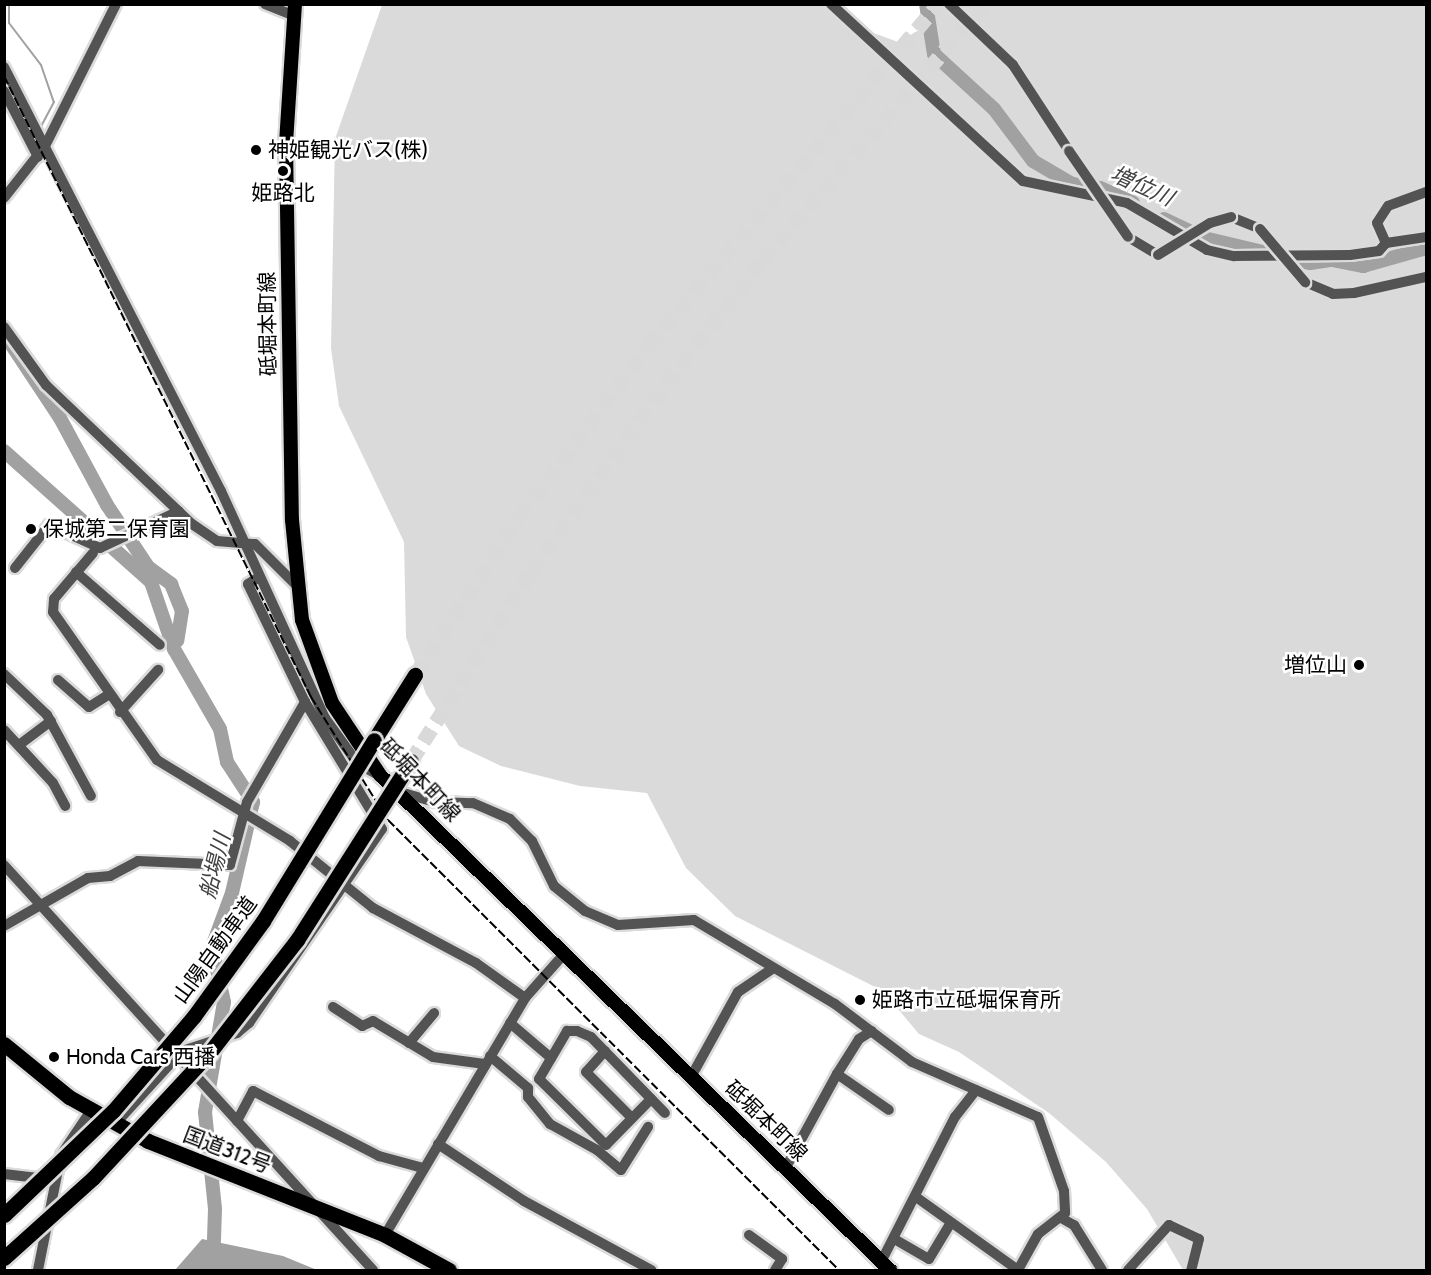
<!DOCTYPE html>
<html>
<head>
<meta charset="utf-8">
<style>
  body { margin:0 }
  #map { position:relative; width:1431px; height:1275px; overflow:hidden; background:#fff; font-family:Cabin,"Noto Sans JP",sans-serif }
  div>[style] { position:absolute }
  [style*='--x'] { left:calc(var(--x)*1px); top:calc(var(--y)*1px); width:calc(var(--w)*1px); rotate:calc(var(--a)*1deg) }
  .green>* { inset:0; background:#dadada }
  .water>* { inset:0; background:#a1a1a1 }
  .stream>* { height:2px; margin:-1px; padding:0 1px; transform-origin:1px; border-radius:1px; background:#a1a1a1 }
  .river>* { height:14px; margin:-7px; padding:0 7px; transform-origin:7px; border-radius:7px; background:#a1a1a1 }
  .highway-tunnel>* { height:15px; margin-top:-7.5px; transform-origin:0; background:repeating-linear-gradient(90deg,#d9d9d9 0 15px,transparent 0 23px) }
  .roads { filter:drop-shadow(2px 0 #dbdbdb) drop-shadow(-2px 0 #dbdbdb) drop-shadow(0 2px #dbdbdb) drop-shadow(0 -2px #dbdbdb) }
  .minor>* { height:10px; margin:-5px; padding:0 5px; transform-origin:5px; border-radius:5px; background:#535353 }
  .major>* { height:14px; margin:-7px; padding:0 7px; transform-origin:7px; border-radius:7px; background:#000 }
  .highway>* { height:15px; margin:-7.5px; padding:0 7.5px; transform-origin:7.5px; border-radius:7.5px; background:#000 }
  .rail>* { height:2px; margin-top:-1px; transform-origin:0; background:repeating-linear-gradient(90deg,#000 0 9px,transparent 0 12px) }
  .bridges { filter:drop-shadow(2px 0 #dbdbdb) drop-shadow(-2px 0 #dbdbdb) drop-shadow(0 2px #dbdbdb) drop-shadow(0 -2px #dbdbdb) }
  .minor-bridge>* { height:10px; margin:-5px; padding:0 5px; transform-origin:5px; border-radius:5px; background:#535353 }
  .highway-bridge>* { height:15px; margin:-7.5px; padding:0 7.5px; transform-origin:7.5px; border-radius:7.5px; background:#000 }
  .dots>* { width:16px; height:16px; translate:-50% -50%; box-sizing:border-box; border:3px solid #fff; border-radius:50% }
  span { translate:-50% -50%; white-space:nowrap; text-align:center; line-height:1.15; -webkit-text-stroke:5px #fff; paint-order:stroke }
  .poi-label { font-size:21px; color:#000 }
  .left { translate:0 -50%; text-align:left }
  .right { translate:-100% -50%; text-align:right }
  .street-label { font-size:21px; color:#000 }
  .water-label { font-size:22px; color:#424242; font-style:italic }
  .frame { position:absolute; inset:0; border:6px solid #000; pointer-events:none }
</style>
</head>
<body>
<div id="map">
  <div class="green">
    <i style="clip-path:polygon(382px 5px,827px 5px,841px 21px,898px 42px,924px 27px,930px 5px,1426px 5px,1426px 1270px,1183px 1270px,1147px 1209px,1106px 1162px,1049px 1113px,959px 1052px,919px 1034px,883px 991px,735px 916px,686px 868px,647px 793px,580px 786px,501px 766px,459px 746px,426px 694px,406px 637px,404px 542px,339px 406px,331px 348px,335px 139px)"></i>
  </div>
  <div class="water">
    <i style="clip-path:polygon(202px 1239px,283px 1256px,317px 1270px,175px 1270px)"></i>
  </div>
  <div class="stream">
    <i style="--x:9;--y:4;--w:19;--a:90"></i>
    <i style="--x:9;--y:23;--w:53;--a:52.7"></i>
    <i style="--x:41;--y:65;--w:39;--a:71"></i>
    <i style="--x:54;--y:102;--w:30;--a:118"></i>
  </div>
  <div class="river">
    <i style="--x:926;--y:4;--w:51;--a:80.9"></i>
    <i style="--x:934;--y:54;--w:81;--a:42.5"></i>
    <i style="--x:994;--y:109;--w:65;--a:53.1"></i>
    <i style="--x:1033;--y:161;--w:45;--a:30.5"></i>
    <i style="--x:1072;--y:184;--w:28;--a:8"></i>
    <i style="--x:1100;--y:188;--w:36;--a:24"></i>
    <i style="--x:1164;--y:219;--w:44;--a:25.4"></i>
    <i style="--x:1204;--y:238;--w:109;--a:13.3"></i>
    <i style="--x:1310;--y:263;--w:22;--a:-8"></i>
    <i style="--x:1332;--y:260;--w:32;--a:11"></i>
    <i style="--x:1363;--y:266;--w:66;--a:-15.9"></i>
    <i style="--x:9;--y:341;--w:92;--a:56.5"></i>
    <i style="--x:60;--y:418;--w:99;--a:61.6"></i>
    <i style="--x:107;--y:505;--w:74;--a:56.5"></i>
    <i style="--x:148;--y:567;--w:29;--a:36"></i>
    <i style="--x:171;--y:584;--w:29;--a:68"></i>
    <i style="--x:182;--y:611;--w:30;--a:99"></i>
    <i style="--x:4;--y:451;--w:197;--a:41.7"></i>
    <i style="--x:151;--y:582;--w:71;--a:71.1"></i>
    <i style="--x:174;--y:649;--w:92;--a:60.1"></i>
    <i style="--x:220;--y:729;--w:34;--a:78"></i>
    <i style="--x:227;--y:762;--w:48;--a:57"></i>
    <i style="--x:253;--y:802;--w:93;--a:103"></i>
    <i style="--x:232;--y:893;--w:58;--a:110.3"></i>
    <i style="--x:212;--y:947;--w:56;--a:77.7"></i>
    <i style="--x:224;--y:1002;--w:112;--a:99.8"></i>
    <i style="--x:205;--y:1112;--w:98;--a:84.1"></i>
    <i style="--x:215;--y:1209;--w:61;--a:91.9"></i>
  </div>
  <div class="highway-tunnel">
    <i style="--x:415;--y:675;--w:189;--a:-56.6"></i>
    <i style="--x:519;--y:517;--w:216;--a:-52.9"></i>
    <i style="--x:649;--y:345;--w:447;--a:-49.7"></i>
    <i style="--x:411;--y:761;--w:225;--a:-57.5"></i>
    <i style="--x:532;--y:571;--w:255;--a:-54.3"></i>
    <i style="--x:681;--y:364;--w:132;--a:-51.7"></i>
    <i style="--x:763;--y:260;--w:339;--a:-49.1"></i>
  </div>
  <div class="roads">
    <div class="minor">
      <i style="--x:265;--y:4;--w:31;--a:22"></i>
      <i style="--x:831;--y:4;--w:261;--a:42.7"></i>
      <i style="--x:1023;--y:181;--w:106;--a:11.9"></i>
      <i style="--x:1127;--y:203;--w:93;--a:30.4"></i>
      <i style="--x:1207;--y:250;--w:28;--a:13"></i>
      <i style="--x:1234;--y:256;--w:116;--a:-0.5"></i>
      <i style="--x:1350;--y:255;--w:29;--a:-8"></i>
      <i style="--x:1379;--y:251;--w:11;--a:-49"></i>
      <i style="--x:949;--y:4;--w:88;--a:43.6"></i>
      <i style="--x:1013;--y:65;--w:103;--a:56.9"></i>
      <i style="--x:4;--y:67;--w:476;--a:62.9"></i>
      <i style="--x:221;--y:491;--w:250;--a:65.4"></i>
      <i style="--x:325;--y:718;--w:57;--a:54.3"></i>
      <i style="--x:358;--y:764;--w:24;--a:28"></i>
      <i style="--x:4;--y:91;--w:74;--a:62.7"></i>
      <i style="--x:1426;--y:192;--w:40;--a:159.8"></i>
      <i style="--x:1388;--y:206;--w:20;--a:123"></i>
      <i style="--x:1377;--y:223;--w:22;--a:66"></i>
      <i style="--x:1386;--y:243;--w:40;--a:-8.5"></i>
      <i style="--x:4;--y:198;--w:66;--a:-51.7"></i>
      <i style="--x:45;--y:146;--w:159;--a:-63.4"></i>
      <i style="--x:1231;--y:217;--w:31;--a:22"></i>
      <i style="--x:1128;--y:237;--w:35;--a:31"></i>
      <i style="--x:1305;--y:282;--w:30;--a:23"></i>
      <i style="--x:1333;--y:294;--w:21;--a:-3"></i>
      <i style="--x:1354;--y:293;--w:74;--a:-12.5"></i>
      <i style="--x:4;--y:327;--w:72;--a:54.1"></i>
      <i style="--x:46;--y:385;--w:202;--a:43.6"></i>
      <i style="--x:192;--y:524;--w:30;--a:34"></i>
      <i style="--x:217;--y:541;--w:38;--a:5"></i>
      <i style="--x:255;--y:544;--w:57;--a:45"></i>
      <i style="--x:93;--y:553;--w:60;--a:130.3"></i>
      <i style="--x:54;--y:599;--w:13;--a:94"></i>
      <i style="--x:53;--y:612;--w:181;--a:54.9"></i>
      <i style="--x:157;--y:760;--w:156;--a:31.3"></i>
      <i style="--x:290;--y:841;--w:107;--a:38.9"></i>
      <i style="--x:373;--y:908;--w:117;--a:28.1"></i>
      <i style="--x:476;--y:963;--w:60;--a:35.5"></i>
      <i style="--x:15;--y:568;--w:55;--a:-51.7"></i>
      <i style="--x:49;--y:525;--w:56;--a:24.3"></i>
      <i style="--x:100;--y:548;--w:87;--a:-25.1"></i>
      <i style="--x:76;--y:572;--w:111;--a:41"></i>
      <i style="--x:4;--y:674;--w:59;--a:43.6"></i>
      <i style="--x:47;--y:715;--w:92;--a:61.5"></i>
      <i style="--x:58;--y:680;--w:41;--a:41.1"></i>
      <i style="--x:89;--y:707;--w:22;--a:-32"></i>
      <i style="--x:120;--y:712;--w:57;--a:-47.9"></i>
      <i style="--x:4;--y:730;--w:72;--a:47.2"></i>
      <i style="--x:53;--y:783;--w:26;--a:62"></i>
      <i style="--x:19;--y:745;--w:40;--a:-37"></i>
      <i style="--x:400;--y:792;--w:37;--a:16"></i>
      <i style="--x:436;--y:802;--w:37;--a:2"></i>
      <i style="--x:473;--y:803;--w:40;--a:23.4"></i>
      <i style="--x:510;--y:819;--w:31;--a:45"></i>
      <i style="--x:532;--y:841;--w:50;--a:63.9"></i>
      <i style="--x:554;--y:886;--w:40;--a:39"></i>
      <i style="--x:585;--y:911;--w:36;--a:23"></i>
      <i style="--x:618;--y:925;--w:76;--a:-3.8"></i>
      <i style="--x:694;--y:920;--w:164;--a:30.8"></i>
      <i style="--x:835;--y:1004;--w:96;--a:37"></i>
      <i style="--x:912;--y:1062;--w:137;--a:23.6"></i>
      <i style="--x:1038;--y:1117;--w:78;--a:70.6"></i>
      <i style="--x:1064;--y:1191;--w:22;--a:87"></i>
      <i style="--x:1065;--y:1213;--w:34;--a:142"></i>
      <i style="--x:1038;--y:1234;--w:41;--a:119.1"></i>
      <i style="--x:4;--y:865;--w:548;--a:47.66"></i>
      <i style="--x:4;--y:926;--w:97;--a:-29.7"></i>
      <i style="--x:88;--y:878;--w:22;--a:-5"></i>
      <i style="--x:110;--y:876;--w:32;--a:-28"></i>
      <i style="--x:138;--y:861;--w:92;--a:2.5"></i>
      <i style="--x:230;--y:865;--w:65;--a:-74.9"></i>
      <i style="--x:247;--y:802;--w:116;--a:-59.9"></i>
      <i style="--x:333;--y:1007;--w:35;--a:33"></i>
      <i style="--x:362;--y:1026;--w:12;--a:-24"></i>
      <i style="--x:373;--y:1021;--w:70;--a:31"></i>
      <i style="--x:433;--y:1057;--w:52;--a:7.7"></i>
      <i style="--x:510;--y:1023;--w:54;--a:40.5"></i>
      <i style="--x:409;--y:1043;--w:39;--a:-50"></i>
      <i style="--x:605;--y:1051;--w:28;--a:132"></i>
      <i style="--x:586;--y:1072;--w:65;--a:45"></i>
      <i style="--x:490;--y:1056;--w:50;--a:40.1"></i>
      <i style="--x:528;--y:1088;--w:9;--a:90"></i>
      <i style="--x:528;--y:1097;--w:35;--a:51"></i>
      <i style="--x:550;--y:1124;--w:54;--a:29"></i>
      <i style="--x:597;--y:1150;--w:31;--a:40"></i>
      <i style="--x:621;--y:1170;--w:51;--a:-57.9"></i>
      <i style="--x:837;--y:1074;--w:63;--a:34.7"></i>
      <i style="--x:691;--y:1077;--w:97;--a:-61.1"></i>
      <i style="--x:738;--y:992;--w:41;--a:-34.1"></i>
      <i style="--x:651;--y:1099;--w:64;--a:134.4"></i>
      <i style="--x:606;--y:1145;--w:94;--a:-135.4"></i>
      <i style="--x:539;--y:1079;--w:56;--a:-59.7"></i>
      <i style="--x:567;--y:1031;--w:10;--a:0"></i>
      <i style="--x:577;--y:1031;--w:15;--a:23"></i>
      <i style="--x:591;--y:1037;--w:106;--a:45.8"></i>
      <i style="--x:237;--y:1121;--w:34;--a:-62"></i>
      <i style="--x:253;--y:1091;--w:142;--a:27.3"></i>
      <i style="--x:379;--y:1156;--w:46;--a:15.3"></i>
      <i style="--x:115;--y:1124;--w:99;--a:-47.5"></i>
      <i style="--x:182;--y:1051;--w:58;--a:-18.1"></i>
      <i style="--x:237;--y:1033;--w:16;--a:-40"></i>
      <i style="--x:249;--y:1023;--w:235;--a:-55.6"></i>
      <i style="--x:382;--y:829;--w:149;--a:-121.2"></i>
      <i style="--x:305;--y:702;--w:131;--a:-115.8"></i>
      <i style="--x:248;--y:584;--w:13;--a:-32"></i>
      <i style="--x:438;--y:1144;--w:103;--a:33.5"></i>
      <i style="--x:524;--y:1201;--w:145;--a:28.5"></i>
      <i style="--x:785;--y:1169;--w:108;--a:-61.3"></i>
      <i style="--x:837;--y:1074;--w:41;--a:-57.8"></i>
      <i style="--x:859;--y:1039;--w:15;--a:-32"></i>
      <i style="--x:4;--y:1174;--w:43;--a:6.6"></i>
      <i style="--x:916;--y:1197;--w:125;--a:35.6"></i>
      <i style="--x:1063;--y:1219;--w:13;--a:29"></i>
      <i style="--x:1074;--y:1225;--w:53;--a:58.1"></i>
      <i style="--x:385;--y:1235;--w:275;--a:-59.4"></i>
      <i style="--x:525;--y:998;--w:59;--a:-48.4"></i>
      <i style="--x:749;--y:1235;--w:41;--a:36"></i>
      <i style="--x:782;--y:1259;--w:13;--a:122"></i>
      <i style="--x:896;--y:1240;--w:38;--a:30"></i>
      <i style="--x:929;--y:1259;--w:41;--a:-59"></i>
      <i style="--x:881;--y:1262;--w:163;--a:-63"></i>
      <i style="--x:955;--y:1117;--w:34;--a:-52"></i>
      <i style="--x:38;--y:1270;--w:117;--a:-78.7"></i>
      <i style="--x:61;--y:1155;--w:52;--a:-56"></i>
      <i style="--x:1128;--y:1270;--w:61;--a:-47.7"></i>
      <i style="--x:1169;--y:1225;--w:33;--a:25"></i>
      <i style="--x:1199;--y:1239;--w:32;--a:104"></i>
    </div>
    <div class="major">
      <i style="--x:295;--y:4;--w:140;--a:93.7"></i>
      <i style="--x:286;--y:144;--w:376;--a:89.1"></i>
      <i style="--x:292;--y:520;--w:100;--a:84.3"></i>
      <i style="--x:302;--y:620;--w:88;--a:70.1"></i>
      <i style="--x:332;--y:703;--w:87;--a:56.3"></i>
      <i style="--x:380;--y:775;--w:711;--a:44.14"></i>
    </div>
    <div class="highway">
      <i style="--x:374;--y:740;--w:77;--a:-57.8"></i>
      <i style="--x:4;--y:1044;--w:84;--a:39.2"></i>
      <i style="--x:69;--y:1097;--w:90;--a:29.1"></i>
      <i style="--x:148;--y:1141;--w:255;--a:21.6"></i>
      <i style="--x:385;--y:1235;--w:73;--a:28.7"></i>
    </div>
  </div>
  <div class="rail">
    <i style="--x:4;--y:76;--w:693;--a:63.69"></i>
    <i style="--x:311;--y:697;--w:145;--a:58"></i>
    <i style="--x:388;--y:820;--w:637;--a:44.94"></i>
  </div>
  <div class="bridges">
    <div class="minor-bridge">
      <i style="--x:1069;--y:151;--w:104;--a:55.5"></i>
      <i style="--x:1260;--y:229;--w:70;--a:49.7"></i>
      <i style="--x:1158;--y:255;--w:61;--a:-31.6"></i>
      <i style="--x:1210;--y:223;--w:22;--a:-16"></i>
    </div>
    <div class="highway-bridge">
      <i style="--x:4;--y:1215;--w:151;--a:-43.7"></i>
      <i style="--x:113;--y:1111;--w:125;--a:-49.5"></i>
      <i style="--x:194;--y:1016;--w:117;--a:-54"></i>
      <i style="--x:263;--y:921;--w:212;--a:-58.5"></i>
      <i style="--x:4;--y:1258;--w:120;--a:-42"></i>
      <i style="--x:93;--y:1178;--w:172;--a:-47.1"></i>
      <i style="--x:210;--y:1052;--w:142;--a:-52.2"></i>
      <i style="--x:297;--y:940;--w:212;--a:-57.5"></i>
    </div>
  </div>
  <div class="dots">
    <i style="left:256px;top:150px;background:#000"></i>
    <i style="left:283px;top:171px;background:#000"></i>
    <i style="left:31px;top:529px;background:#000"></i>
    <i style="left:1359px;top:665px;background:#000"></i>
    <i style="left:860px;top:1000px;background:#000"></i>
    <i style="left:54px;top:1057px;background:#000"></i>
  </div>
  <div class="poi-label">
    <span class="left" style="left:268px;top:150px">神姫観光バス(株)</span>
    <span style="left:283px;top:193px">姫路北</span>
    <span class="left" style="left:43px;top:529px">保城第二保育園</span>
    <span class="right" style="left:1347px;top:665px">増位山</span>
    <span class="left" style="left:872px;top:1000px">姫路市立砥堀保育所</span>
    <span class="left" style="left:66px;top:1057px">Honda Cars 西播</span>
  </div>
  <div class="street-label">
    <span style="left:268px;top:324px;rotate:-91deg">砥堀本町線</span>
    <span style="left:420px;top:780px;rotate:46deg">砥堀本町線</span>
    <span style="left:215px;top:950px;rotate:-54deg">山陽自動車道</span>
    <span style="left:766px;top:1121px;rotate:44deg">砥堀本町線</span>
    <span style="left:227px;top:1150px;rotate:21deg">国道312号</span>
  </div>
  <div class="water-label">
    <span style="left:1142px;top:186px;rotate:24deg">増位川</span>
    <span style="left:215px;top:866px;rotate:-76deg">船場川</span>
  </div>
  <div class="frame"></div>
</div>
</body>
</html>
